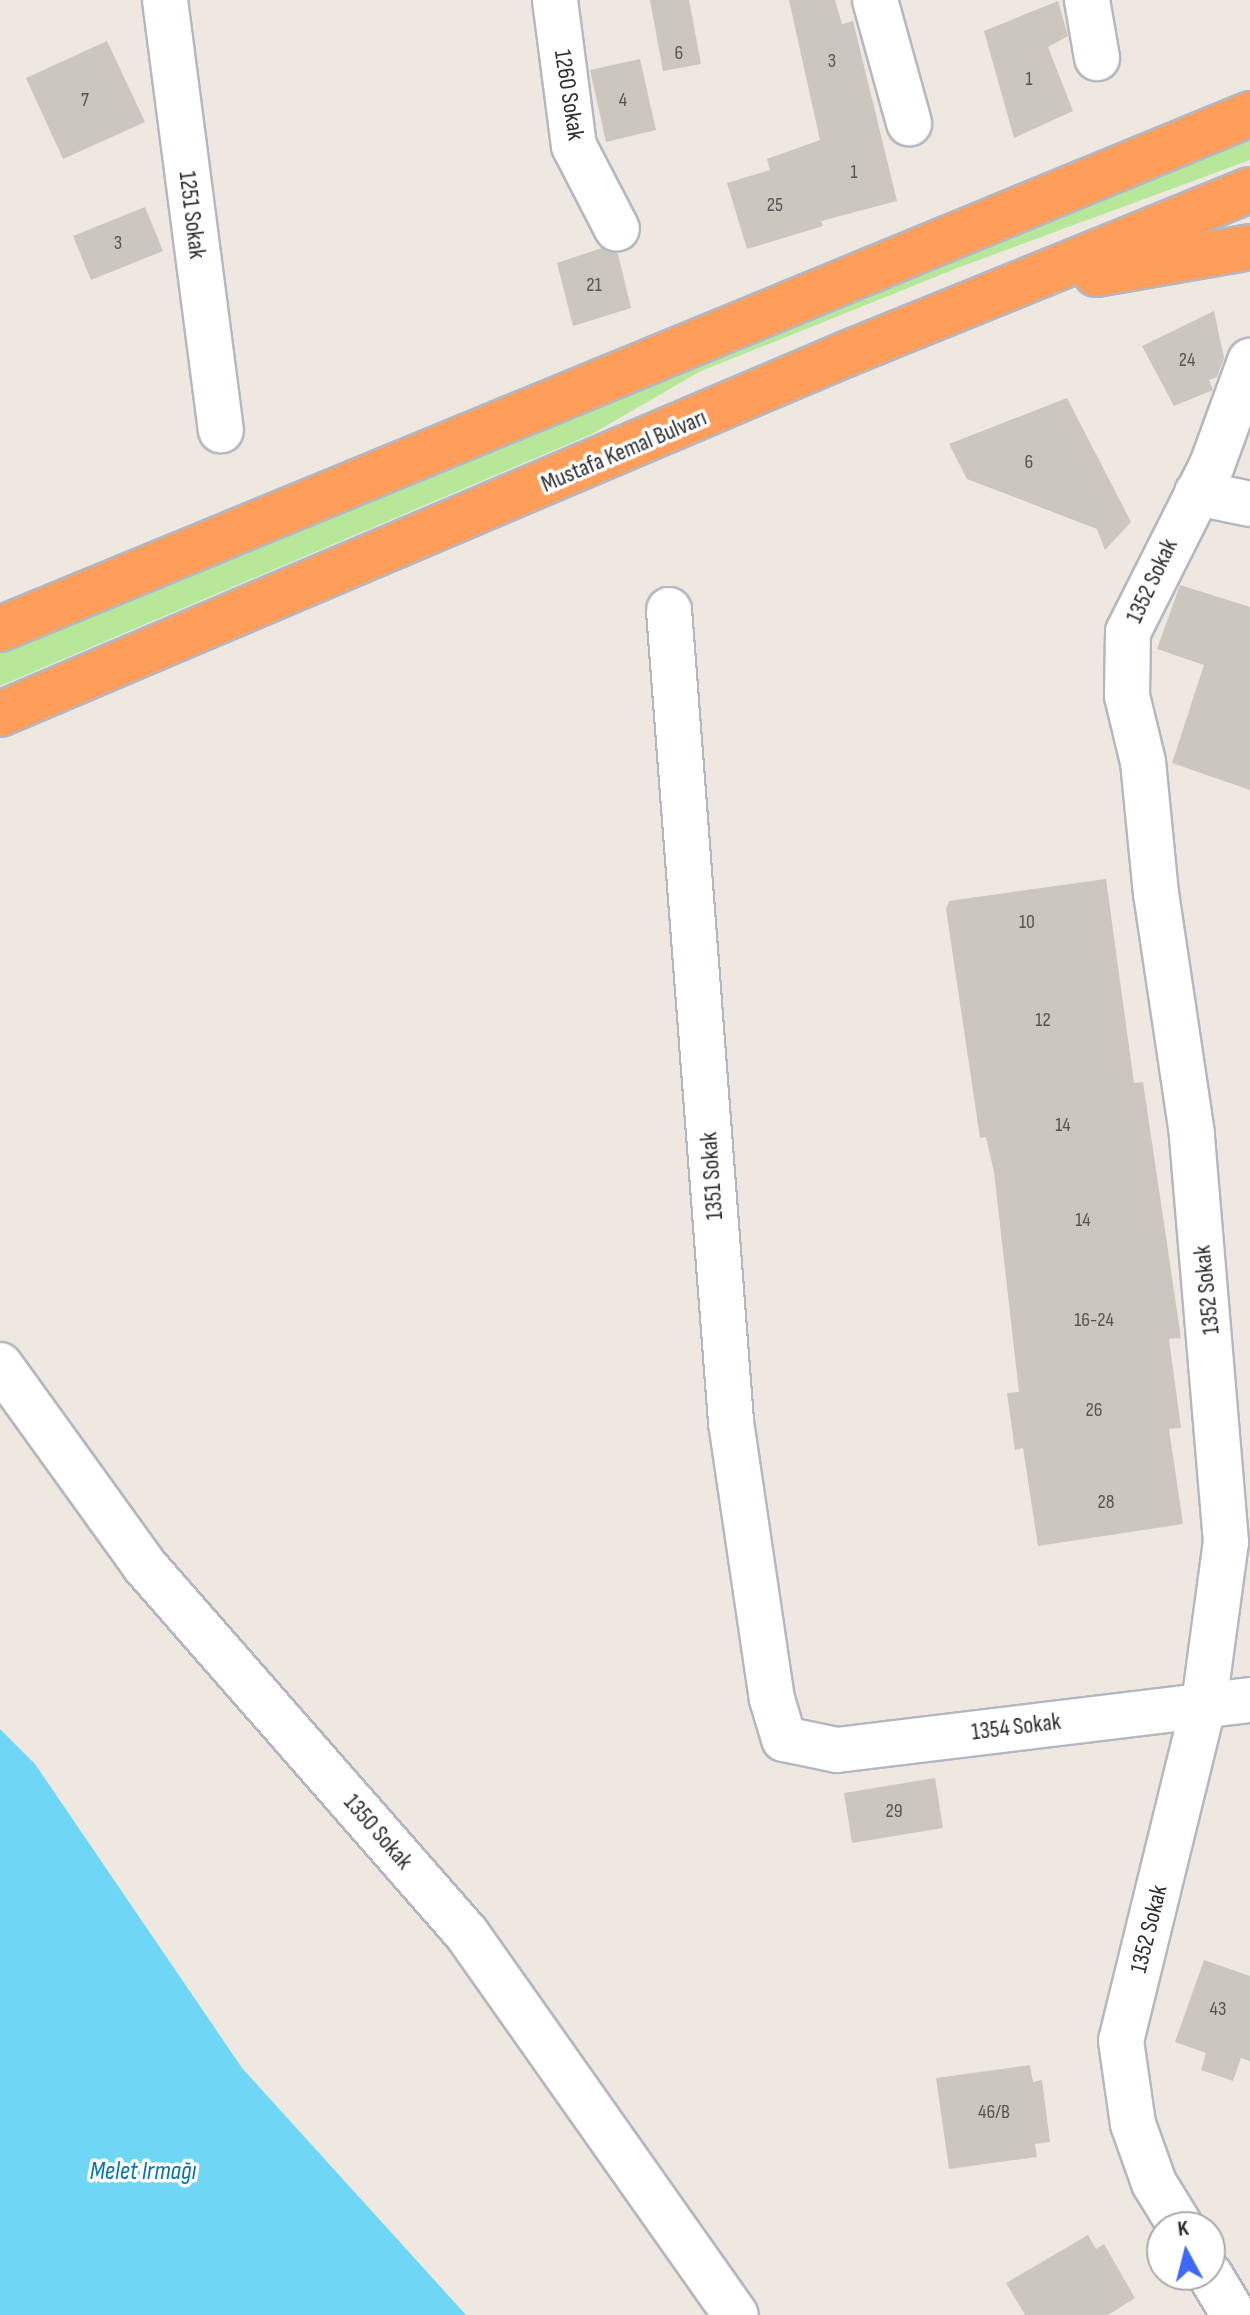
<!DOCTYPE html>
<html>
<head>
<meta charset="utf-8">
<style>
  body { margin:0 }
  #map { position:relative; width:1250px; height:2315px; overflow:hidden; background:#efe8e0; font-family:"Sofia Sans Condensed",sans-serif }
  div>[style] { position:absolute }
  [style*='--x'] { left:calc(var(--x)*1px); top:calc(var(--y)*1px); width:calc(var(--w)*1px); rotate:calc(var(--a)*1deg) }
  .green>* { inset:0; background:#b7e89a }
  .water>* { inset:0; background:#6fd6f5 }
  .building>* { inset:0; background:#cbc6be }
  .roads { filter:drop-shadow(2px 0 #b4b7c1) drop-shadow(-2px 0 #b4b7c1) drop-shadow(0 2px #b4b7c1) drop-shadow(0 -2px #b4b7c1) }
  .minor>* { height:44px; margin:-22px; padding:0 22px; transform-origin:22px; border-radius:22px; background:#fff }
  .highway>* { height:44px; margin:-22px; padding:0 22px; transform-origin:22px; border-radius:22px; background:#ff9d5b }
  span { translate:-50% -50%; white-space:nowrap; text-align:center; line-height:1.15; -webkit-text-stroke:7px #fff; paint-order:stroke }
  .number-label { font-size:20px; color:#555452 }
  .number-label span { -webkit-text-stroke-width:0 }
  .street-label { font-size:24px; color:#2e2e2e }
  .water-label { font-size:26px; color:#0676a9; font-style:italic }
  .north { position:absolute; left:1146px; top:2211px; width:80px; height:80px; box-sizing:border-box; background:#fff; border:2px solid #ababab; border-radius:50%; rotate:353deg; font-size:22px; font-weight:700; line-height:32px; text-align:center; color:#2e2e2e }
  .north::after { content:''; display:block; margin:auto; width:28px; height:36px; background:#3d67ff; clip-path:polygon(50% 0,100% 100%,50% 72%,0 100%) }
</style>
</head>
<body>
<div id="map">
  <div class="green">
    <i style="clip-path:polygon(1250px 134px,1250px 160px,960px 267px,699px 372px,592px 434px,0 686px,0 649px)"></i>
  </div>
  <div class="water">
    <i style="clip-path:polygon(0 1729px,35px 1764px,242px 2068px,466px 2315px,0 2315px)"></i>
  </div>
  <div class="building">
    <i style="clip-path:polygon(650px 0,689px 0,701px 64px,663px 71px)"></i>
    <i style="clip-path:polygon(789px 0,835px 0,842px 24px,853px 21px,897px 201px,821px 221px,823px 226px,747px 249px,727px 183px,770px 170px,767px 159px,820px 140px)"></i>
    <i style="clip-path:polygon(1058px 1px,1068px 36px,1048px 47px,1073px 111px,1014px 138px,984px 31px)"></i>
    <i style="clip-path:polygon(107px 41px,145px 122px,63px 159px,26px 78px)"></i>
    <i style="clip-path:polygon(640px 59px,656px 130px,606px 142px,590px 70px)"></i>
    <i style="clip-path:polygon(145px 207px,163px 251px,91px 280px,73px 236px)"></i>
    <i style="clip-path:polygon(602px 248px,618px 254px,631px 308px,573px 326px,557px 263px)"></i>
    <i style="clip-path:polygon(1214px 311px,1224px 358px,1217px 377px,1209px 380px,1213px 390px,1174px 406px,1142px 346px)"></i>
    <i style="clip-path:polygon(1067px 398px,1131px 522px,1105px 550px,1097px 529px,967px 479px,949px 444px)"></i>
    <i style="clip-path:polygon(1180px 585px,1250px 607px,1250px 790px,1172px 763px,1204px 665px,1157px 649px)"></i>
    <i style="clip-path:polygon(1106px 879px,1134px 1083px,1143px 1082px,1181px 1338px,1169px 1339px,1181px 1428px,1169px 1429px,1183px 1524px,1038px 1546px,1023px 1448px,1015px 1450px,1007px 1393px,1019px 1392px,994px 1172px,986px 1137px,980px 1138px,946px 909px,949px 901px)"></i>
    <i style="clip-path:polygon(935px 1778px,943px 1828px,852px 1843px,844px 1793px)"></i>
    <i style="clip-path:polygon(1204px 1960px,1250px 1976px,1250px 2061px,1241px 2058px,1233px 2081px,1201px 2070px,1206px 2053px,1175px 2042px)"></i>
    <i style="clip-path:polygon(1030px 2065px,1033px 2082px,1042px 2080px,1050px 2142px,1035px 2144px,1037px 2157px,949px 2169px,936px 2078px)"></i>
    <i style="clip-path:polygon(1088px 2235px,1096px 2249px,1104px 2244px,1135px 2298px,1108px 2315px,1025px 2315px,1006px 2283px)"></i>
  </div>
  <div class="roads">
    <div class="minor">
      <i style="--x:165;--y:0;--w:434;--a:82.6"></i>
      <i style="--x:555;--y:0;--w:147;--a:82.6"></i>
      <i style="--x:574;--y:146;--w:93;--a:62.6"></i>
      <i style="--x:875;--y:0;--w:128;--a:74.5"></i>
      <i style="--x:1087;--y:0;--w:59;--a:80.2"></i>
      <i style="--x:1197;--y:493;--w:54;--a:11.7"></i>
      <i style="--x:669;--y:610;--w:814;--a:85.63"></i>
      <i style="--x:731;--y:1422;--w:280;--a:81.6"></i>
      <i style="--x:772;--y:1699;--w:42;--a:73.3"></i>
      <i style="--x:784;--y:1739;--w:54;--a:11.7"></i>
      <i style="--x:837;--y:1750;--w:416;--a:-6.9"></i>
      <i style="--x:0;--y:1365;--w:246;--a:54.2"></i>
      <i style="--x:144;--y:1565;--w:490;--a:48.8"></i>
      <i style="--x:467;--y:1934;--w:466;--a:54.8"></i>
      <i style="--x:1181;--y:2227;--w:52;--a:-121.5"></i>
      <i style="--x:1154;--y:2183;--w:63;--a:-109.6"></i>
      <i style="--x:1133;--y:2124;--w:84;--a:-98.2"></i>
      <i style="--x:1121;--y:2041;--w:347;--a:-76.2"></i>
      <i style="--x:1204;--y:1704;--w:163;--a:-82.3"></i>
      <i style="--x:1226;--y:1542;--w:409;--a:-94.8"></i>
      <i style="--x:1192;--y:1134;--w:243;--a:-98.5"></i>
      <i style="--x:1156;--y:894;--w:133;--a:-95.6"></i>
      <i style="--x:1143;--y:762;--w:68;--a:-103.6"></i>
      <i style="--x:1127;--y:696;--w:64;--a:-89.1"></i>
      <i style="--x:1128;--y:632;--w:187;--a:-63.3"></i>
      <i style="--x:1212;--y:465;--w:111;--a:-69.9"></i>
      <i style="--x:1210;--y:2275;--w:47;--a:59"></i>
    </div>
    <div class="highway">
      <i style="--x:1096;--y:274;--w:156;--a:-9.9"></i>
      <i style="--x:0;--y:629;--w:1352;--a:-22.39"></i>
      <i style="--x:0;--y:714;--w:919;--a:-23.05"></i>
      <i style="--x:846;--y:354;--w:436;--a:-22.1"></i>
    </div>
  </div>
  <div class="number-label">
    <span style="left:679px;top:53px">6</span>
    <span style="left:832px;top:61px">3</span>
    <span style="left:1029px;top:79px">1</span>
    <span style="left:85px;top:100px">7</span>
    <span style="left:623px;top:100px">4</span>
    <span style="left:854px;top:172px">1</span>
    <span style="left:775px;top:205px">25</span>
    <span style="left:118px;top:243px">3</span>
    <span style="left:594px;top:285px">21</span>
    <span style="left:1187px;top:360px">24</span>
    <span style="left:1029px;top:462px">6</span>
    <span style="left:1027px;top:922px">10</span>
    <span style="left:1043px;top:1020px">12</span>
    <span style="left:1063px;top:1125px">14</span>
    <span style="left:1083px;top:1220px">14</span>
    <span style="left:1094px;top:1320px">16-24</span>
    <span style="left:1094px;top:1410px">26</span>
    <span style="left:1106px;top:1502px">28</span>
    <span style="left:894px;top:1811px">29</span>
    <span style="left:1218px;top:2009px">43</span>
    <span style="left:994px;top:2112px">46/B</span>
  </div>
  <div class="street-label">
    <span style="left:569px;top:95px;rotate:81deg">1260 Sokak</span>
    <span style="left:192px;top:215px;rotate:83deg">1251 Sokak</span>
    <span style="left:624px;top:451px;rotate:-23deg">Mustafa Kemal Bulvarı</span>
    <span style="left:1152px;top:581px;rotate:-65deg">1352 Sokak</span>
    <span style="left:712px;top:1176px;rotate:-94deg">1351 Sokak</span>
    <span style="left:1207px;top:1290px;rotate:-96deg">1352 Sokak</span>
    <span style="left:1016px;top:1727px;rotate:-7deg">1354 Sokak</span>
    <span style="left:378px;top:1832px;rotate:49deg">1350 Sokak</span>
    <span style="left:1149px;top:1929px;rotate:-76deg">1352 Sokak</span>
  </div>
  <div class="water-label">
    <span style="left:143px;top:2172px">Melet Irmağı</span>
  </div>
  <div class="north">K</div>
</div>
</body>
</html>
